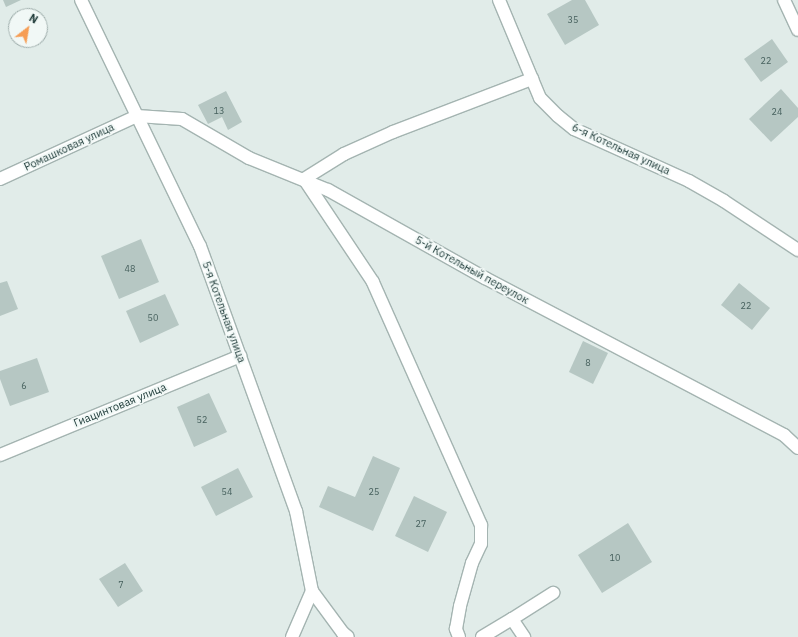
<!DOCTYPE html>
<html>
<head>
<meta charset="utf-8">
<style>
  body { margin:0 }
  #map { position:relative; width:798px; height:637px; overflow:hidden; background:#e1ece9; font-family:"IBM Plex Sans",sans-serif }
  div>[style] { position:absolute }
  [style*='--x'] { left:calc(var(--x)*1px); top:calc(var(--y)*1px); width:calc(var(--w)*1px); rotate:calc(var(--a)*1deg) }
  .building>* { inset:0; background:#b6c7c3 }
  .roads { filter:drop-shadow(1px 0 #a4b4b1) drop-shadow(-1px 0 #a4b4b1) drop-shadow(0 1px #a4b4b1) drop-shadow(0 -1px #a4b4b1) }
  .minor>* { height:12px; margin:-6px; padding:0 6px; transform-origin:6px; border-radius:6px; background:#fff }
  span { translate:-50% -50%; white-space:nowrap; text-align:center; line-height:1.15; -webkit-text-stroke:3.5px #f1f8f6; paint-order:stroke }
  .number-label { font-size:9px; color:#46605d }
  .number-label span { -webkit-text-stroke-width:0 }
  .street-label { font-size:11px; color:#213d3b }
  .north { position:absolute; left:8px; top:8px; width:40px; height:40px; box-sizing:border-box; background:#f1f8f6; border:1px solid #9eadab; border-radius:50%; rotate:31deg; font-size:11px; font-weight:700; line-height:16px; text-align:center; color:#213d3b }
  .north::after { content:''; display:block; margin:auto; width:14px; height:18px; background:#f69d54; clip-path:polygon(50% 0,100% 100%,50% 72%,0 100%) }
</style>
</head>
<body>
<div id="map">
  <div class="building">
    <i style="clip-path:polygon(3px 0,21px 0,6px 7px)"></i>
    <i style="clip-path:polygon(572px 0,585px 0,599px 25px,565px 45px,547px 14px)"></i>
    <i style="clip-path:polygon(772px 39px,788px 62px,761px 82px,744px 59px)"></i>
    <i style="clip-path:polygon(781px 89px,798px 108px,798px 117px,771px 142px,749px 119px)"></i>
    <i style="clip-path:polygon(226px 91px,242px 122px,228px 130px,222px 117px,208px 124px,198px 105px)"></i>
    <i style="clip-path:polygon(141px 239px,159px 282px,119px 299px,101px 256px)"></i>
    <i style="clip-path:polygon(7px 281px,18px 309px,0 316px,0 283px)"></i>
    <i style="clip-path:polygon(739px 283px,770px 308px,752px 330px,721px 305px)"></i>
    <i style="clip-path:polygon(165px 294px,179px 325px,140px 343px,126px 311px)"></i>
    <i style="clip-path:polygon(583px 341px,608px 353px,593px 384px,569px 372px)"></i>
    <i style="clip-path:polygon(37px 358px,49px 392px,10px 406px,0 379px,0 371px)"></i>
    <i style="clip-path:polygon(209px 393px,227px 432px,194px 447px,177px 407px)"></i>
    <i style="clip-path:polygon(373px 456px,400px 468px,373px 531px,319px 507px,328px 486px,355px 497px)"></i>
    <i style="clip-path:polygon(238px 468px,253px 497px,216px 516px,201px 487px)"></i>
    <i style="clip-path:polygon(414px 496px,447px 512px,428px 552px,395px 536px)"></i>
    <i style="clip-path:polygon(628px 523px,652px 562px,602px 593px,578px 555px)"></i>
    <i style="clip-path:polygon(125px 563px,143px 591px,118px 607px,99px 579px)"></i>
  </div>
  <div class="roads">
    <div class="minor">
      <i style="--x:81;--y:0;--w:273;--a:64.2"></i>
      <i style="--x:200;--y:246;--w:282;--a:70.1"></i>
      <i style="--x:296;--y:511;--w:82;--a:78.7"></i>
      <i style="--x:312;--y:591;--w:50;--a:113.5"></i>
      <i style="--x:499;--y:0;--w:106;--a:67.3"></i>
      <i style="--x:540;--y:98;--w:25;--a:45"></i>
      <i style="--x:558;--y:116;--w:21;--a:39"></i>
      <i style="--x:574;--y:129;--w:126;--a:24.3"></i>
      <i style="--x:689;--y:181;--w:40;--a:29.7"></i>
      <i style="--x:724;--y:201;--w:89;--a:33.5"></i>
      <i style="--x:784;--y:0;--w:33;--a:65"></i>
      <i style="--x:0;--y:179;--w:151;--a:-24.7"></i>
      <i style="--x:137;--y:116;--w:45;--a:3.8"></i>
      <i style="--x:182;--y:119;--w:78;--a:30.2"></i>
      <i style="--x:249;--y:158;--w:85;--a:22.1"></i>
      <i style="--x:328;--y:190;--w:180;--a:29.3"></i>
      <i style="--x:485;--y:278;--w:338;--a:27.7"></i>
      <i style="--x:784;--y:435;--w:19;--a:43"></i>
      <i style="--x:0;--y:455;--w:260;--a:-22.4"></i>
      <i style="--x:312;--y:591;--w:52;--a:53.6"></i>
      <i style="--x:343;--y:633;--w:6;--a:39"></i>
      <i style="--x:512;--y:619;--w:49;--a:-32.4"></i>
      <i style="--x:459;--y:637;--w:9;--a:-111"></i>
      <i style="--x:456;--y:629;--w:23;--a:-80"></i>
      <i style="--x:460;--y:606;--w:45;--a:-74.4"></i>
      <i style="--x:472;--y:563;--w:21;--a:-65"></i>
      <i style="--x:481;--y:544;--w:19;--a:-90"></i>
      <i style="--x:481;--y:525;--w:266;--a:-114"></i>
      <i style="--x:373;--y:282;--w:124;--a:-123.8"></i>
      <i style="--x:304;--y:179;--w:47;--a:-32"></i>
      <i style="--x:344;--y:154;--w:54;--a:-24.2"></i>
      <i style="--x:393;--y:132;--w:149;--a:-20.9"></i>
      <i style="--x:482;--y:637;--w:35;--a:-31"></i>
      <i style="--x:512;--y:619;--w:22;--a:56"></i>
    </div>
  </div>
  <div class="number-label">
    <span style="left:573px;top:20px">35</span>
    <span style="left:766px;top:61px">22</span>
    <span style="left:219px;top:111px">13</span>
    <span style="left:777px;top:112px">24</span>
    <span style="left:130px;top:269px">48</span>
    <span style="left:746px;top:306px">22</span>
    <span style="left:153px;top:318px">50</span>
    <span style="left:588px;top:363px">8</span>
    <span style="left:24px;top:386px">6</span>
    <span style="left:202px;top:420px">52</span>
    <span style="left:227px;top:492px">54</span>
    <span style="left:374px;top:492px">25</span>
    <span style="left:421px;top:524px">27</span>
    <span style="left:615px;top:558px">10</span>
    <span style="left:121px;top:585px">7</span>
  </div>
  <div class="street-label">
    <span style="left:69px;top:147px;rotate:-25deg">Ромашковая улица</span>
    <span style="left:621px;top:149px;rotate:25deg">6-я Котельная улица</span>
    <span style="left:472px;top:270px;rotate:29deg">5-й Котельный переулок</span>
    <span style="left:224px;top:312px;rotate:70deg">5-я Котельная улица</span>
    <span style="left:120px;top:405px;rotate:-22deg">Гиацинтовая улица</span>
  </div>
  <div class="north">N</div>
</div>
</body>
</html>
